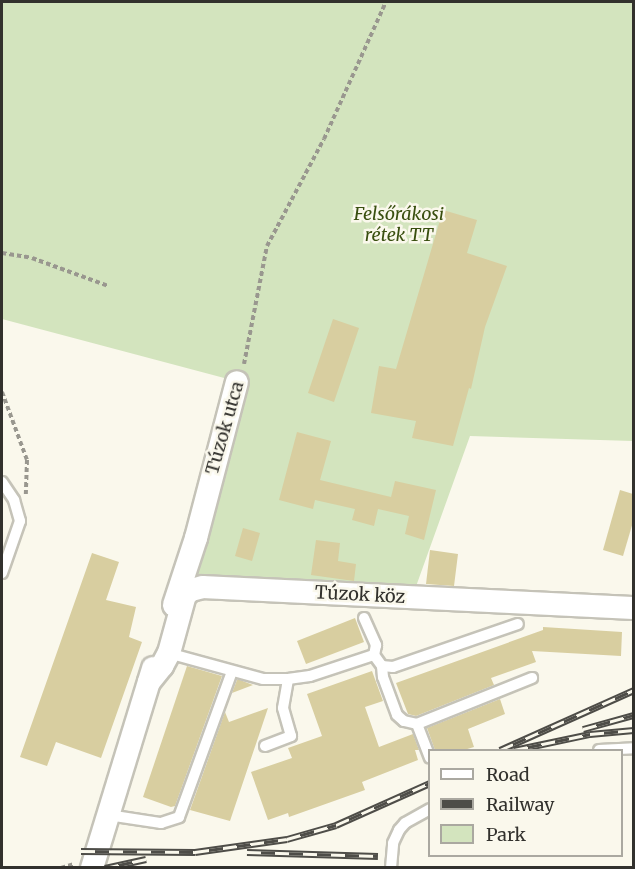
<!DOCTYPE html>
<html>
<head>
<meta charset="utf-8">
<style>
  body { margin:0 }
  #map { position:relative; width:635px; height:869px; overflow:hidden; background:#faf8ec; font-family:Merriweather,serif }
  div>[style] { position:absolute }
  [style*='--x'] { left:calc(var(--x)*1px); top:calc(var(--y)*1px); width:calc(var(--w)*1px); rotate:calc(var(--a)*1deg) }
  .green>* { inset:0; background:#d3e4be }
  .building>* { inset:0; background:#d8cea0 }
  .path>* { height:4px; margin-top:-2px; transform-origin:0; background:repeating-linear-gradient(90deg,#99978f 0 4.5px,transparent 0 7.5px) }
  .roads { filter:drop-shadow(2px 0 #c5c3b8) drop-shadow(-2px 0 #c5c3b8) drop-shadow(0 2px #c5c3b8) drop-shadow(0 -2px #c5c3b8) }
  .service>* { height:10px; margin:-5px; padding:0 5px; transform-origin:5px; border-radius:5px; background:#fff }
  .minor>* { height:22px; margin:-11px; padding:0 11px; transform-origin:11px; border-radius:11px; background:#fff }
  .rail>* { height:7px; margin-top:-3.5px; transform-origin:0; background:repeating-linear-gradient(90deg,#faf8ec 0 14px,#4e4d48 0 28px); box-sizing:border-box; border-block:2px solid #4e4d48 }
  span { translate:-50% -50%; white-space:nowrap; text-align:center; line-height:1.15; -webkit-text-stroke:5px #faf8ec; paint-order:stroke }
  .park-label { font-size:18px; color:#394f0f; font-style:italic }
  .street-label { font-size:18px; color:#32312d }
  .frame { position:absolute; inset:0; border:3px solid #32312d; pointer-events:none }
  .legend { position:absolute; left:428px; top:749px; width:195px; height:108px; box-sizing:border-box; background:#faf8ec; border:2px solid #aaa8a0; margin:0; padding:8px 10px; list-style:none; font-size:18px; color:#32312d }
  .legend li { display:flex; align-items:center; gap:12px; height:30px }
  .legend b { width:30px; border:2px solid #aaa8a0 }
</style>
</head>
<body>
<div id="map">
  <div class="green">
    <i style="clip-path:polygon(2px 2px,633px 2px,633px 441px,470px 436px,414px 592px,188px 577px,247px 390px,228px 379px,2px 319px)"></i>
  </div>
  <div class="building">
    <i style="clip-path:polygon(443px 210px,477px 220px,467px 253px,507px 266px,485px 327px,471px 389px,469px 388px,453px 446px,412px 438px,416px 421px,371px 413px,379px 366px,396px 369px)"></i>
    <i style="clip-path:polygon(333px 319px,359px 328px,334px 402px,308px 393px)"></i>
    <i style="clip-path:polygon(297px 432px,331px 441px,320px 480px,391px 497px,395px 481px,436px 490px,424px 540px,405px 534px,409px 516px,378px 509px,374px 526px,352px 520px,355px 509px,315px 500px,313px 509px,279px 500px)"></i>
    <i style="clip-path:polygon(620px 490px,633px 494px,633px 522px,623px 556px,603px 550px)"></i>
    <i style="clip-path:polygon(243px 528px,260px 533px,252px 561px,235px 556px)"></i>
    <i style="clip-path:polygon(316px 540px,340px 543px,338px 561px,356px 564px,354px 581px,311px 575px)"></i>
    <i style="clip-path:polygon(430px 550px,458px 554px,454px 586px,426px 584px)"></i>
    <i style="clip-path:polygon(92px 553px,119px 562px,106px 600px,136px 607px,129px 637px,142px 642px,101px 758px,56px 742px,47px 766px,20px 757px)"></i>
    <i style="clip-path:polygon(355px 618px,364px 642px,306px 664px,297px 641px)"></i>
    <i style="clip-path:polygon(543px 627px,622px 632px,621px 656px,532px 651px,536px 662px,491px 678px,494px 685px,416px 716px,408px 714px,396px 683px,543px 630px)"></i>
    <i style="clip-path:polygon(187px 666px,222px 676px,175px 806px,171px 807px,143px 797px)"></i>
    <i style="clip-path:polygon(372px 671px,383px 701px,365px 707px,379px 747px,413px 734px,419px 750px,415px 750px,418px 760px,362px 782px,365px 790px,289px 817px,288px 813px,268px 820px,251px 772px,292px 758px,288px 748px,322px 736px,307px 694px)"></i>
    <i style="clip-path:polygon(237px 680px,240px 680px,253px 685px,232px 693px)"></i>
    <i style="clip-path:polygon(500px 699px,505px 714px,468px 729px,474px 747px,464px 750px,435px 750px,427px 728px)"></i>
    <i style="clip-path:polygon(268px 708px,230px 821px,190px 810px,225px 712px,229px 722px)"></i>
  </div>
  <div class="path">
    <i style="--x:2;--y:253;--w:30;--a:9"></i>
    <i style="--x:32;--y:258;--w:81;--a:20.2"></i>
    <i style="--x:244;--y:364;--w:120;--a:-79"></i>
    <i style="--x:267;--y:246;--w:121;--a:-62"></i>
    <i style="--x:324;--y:139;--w:150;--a:-65.7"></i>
    <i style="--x:2;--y:392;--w:72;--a:69.8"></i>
    <i style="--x:27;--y:460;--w:34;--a:92"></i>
    <i style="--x:61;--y:868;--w:14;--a:-17"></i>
  </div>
  <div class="roads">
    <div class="service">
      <i style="--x:2;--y:482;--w:22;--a:56"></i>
      <i style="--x:14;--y:500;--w:22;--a:74"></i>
      <i style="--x:20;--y:521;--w:55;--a:109.1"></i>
      <i style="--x:364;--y:618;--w:30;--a:66"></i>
      <i style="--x:376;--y:645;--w:10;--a:101"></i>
      <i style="--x:168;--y:653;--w:98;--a:15.3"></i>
      <i style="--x:263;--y:679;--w:25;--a:0"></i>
      <i style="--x:288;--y:679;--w:22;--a:-8"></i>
      <i style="--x:310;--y:676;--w:67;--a:-18.2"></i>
      <i style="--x:374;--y:655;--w:14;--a:54"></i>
      <i style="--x:382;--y:666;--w:11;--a:5"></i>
      <i style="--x:393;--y:667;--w:132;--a:-19"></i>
      <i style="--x:382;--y:666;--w:11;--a:85"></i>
      <i style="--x:383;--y:677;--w:40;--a:69.8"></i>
      <i style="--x:397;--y:715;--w:9;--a:41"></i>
      <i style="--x:404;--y:721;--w:13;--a:13"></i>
      <i style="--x:417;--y:724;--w:124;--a:-21.8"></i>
      <i style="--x:417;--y:724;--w:36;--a:69"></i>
      <i style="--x:265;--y:746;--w:28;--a:-21"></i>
      <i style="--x:291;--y:736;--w:29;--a:-106"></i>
      <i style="--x:283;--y:708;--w:29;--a:-80"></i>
      <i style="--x:599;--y:750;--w:35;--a:-3"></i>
      <i style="--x:108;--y:815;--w:54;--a:8.6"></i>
      <i style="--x:161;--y:823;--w:19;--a:-18"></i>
      <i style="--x:179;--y:817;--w:155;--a:-70"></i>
      <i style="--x:391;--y:868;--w:25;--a:-85"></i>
      <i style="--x:393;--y:843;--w:14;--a:-65"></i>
      <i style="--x:399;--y:830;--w:9;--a:-49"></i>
      <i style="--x:405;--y:823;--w:29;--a:-29"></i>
    </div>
    <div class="minor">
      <i style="--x:174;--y:605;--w:71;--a:-71.8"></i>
      <i style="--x:196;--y:538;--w:161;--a:-75.3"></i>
      <i style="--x:149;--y:682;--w:21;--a:-51"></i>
      <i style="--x:162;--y:666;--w:15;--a:-62"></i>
      <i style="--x:169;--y:653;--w:60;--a:-74.6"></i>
      <i style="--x:185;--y:595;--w:8;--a:-40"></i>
      <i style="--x:191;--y:590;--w:12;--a:-14"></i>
      <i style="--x:203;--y:587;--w:432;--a:2.8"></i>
      <i style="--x:92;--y:868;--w:209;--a:-73"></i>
    </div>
  </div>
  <div class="rail">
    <i style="--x:583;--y:729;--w:53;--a:-15.4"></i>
    <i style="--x:500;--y:750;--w:147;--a:-24.1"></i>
    <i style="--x:514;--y:750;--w:78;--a:-11.9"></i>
    <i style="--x:590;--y:734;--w:44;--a:-5.2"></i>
    <i style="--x:81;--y:851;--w:114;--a:0.5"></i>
    <i style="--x:195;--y:852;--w:93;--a:-8"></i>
    <i style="--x:287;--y:839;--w:51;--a:-15.9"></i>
    <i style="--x:336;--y:825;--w:103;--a:-24.1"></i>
    <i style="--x:247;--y:852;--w:131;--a:1.7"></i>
    <i style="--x:105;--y:868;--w:42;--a:-12.4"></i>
  </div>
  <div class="park-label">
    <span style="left:399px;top:225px">Felsőrákosi<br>rétek TT</span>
  </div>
  <div class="street-label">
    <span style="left:225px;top:428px;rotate:-74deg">Túzok utca</span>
    <span style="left:360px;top:595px;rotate:3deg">Túzok köz</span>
  </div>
  <div class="frame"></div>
  <ul class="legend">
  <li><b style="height:8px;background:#fff"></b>Road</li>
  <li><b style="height:8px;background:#4e4d48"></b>Railway</li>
  <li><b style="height:16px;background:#d3e4be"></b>Park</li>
  </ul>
</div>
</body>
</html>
